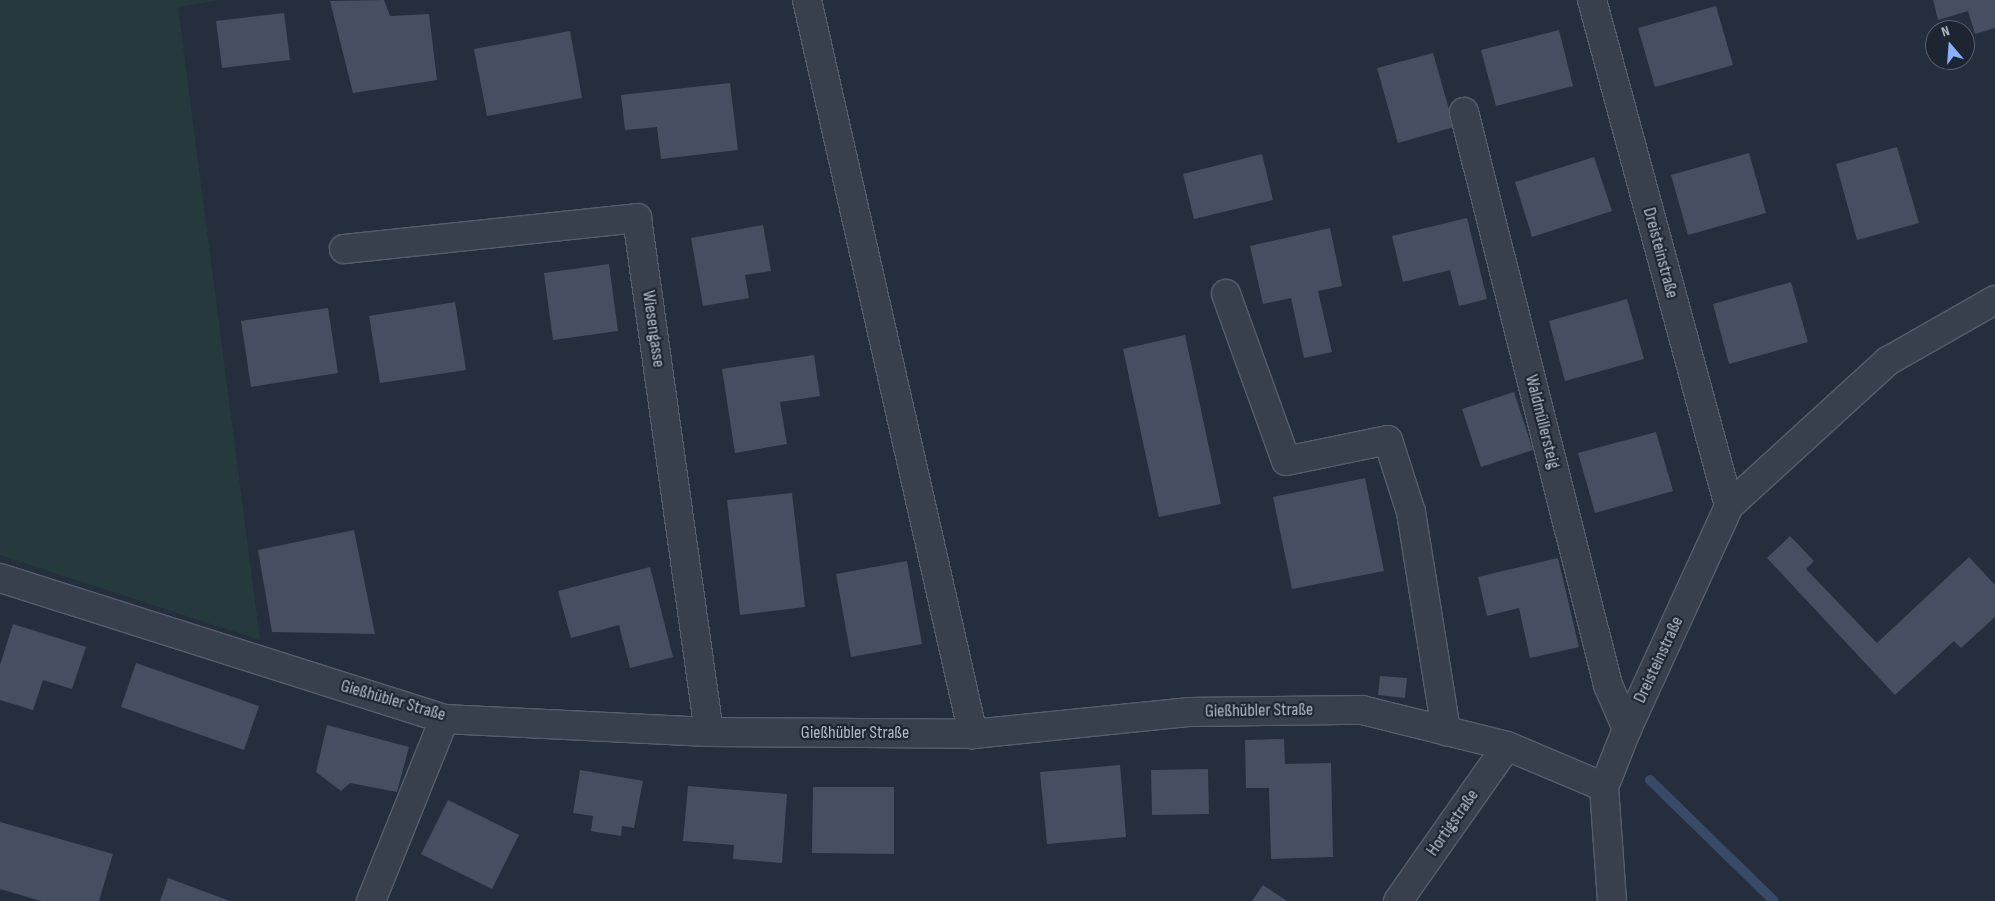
<!DOCTYPE html>
<html>
<head>
<meta charset="utf-8">
<style>
  body { margin:0 }
  #map { position:relative; width:1995px; height:901px; overflow:hidden; background:#242e3d; font-family:"Sofia Sans Condensed",sans-serif }
  div>[style] { position:absolute }
  [style*='--x'] { left:calc(var(--x)*1px); top:calc(var(--y)*1px); width:calc(var(--w)*1px); rotate:calc(var(--a)*1deg) }
  .green>* { inset:0; background:#263a3e }
  .stream>* { height:10px; margin:-5px; padding:0 5px; transform-origin:5px; border-radius:5px; background:#394a66 }
  .building>* { inset:0; background:#454f61 }
  .roads { filter:drop-shadow(1px 0 #565e6b) drop-shadow(-1px 0 #565e6b) drop-shadow(0 1px #565e6b) drop-shadow(0 -1px #565e6b) }
  .minor>* { height:28px; margin:-14px; padding:0 14px; transform-origin:14px; border-radius:14px; background:#38404d }
  span { translate:-50% -50%; white-space:nowrap; text-align:center; line-height:1.15; -webkit-text-stroke:4.5px #1d2532; paint-order:stroke }
  .street-label { font-size:18px; color:#b3bbc8 }
  .north { position:absolute; left:1925px; top:20px; width:50px; height:50px; box-sizing:border-box; background:#1d2532; border:1px solid #59616e; border-radius:50%; rotate:342deg; font-size:14px; font-weight:700; line-height:20px; text-align:center; color:#b3bbc8 }
  .north::after { content:''; display:block; margin:auto; width:18px; height:22px; background:#8ab0f7; clip-path:polygon(50% 0,100% 100%,50% 72%,0 100%) }
</style>
</head>
<body>
<div id="map">
  <div class="green">
    <i style="clip-path:polygon(0 0,221px 0,178px 7px,260px 640px,0 555px)"></i>
  </div>
  <div class="stream">
    <i style="--x:1650;--y:780;--w:172;--a:44.3"></i>
  </div>
  <div class="building">
    <i style="clip-path:polygon(384px 0,390px 16px,429px 14px,437px 80px,353px 93px,330px 1px)"></i>
    <i style="clip-path:polygon(1933px 0,1995px 0,1995px 28px,1975px 34px,1968px 11px,1938px 20px)"></i>
    <i style="clip-path:polygon(1716px 6px,1733px 65px,1655px 87px,1638px 28px)"></i>
    <i style="clip-path:polygon(284px 13px,290px 60px,222px 68px,216px 21px)"></i>
    <i style="clip-path:polygon(1559px 30px,1573px 86px,1496px 106px,1481px 50px)"></i>
    <i style="clip-path:polygon(570px 31px,582px 98px,487px 116px,474px 49px)"></i>
    <i style="clip-path:polygon(1433px 53px,1454px 127px,1398px 143px,1377px 68px)"></i>
    <i style="clip-path:polygon(730px 83px,738px 150px,661px 159px,657px 127px,625px 130px,621px 95px)"></i>
    <i style="clip-path:polygon(1897px 147px,1919px 223px,1857px 240px,1836px 164px)"></i>
    <i style="clip-path:polygon(1749px 153px,1766px 213px,1688px 235px,1671px 175px)"></i>
    <i style="clip-path:polygon(1262px 154px,1273px 200px,1194px 219px,1183px 174px)"></i>
    <i style="clip-path:polygon(1594px 157px,1612px 211px,1532px 237px,1515px 182px)"></i>
    <i style="clip-path:polygon(1467px 218px,1487px 299px,1459px 306px,1450px 270px,1403px 282px,1392px 236px)"></i>
    <i style="clip-path:polygon(763px 225px,771px 271px,745px 275px,749px 298px,703px 306px,691px 238px)"></i>
    <i style="clip-path:polygon(1330px 228px,1342px 286px,1318px 291px,1332px 352px,1304px 358px,1291px 298px,1263px 304px,1250px 246px)"></i>
    <i style="clip-path:polygon(609px 264px,618px 331px,553px 340px,544px 273px)"></i>
    <i style="clip-path:polygon(1791px 282px,1808px 342px,1729px 364px,1713px 304px)"></i>
    <i style="clip-path:polygon(1627px 299px,1644px 359px,1565px 381px,1549px 321px)"></i>
    <i style="clip-path:polygon(455px 302px,466px 370px,380px 383px,369px 316px)"></i>
    <i style="clip-path:polygon(328px 308px,338px 373px,251px 387px,241px 321px)"></i>
    <i style="clip-path:polygon(1185px 335px,1221px 504px,1159px 517px,1123px 349px)"></i>
    <i style="clip-path:polygon(814px 355px,820px 396px,780px 402px,787px 444px,735px 453px,722px 369px)"></i>
    <i style="clip-path:polygon(1514px 392px,1533px 450px,1481px 467px,1462px 409px)"></i>
    <i style="clip-path:polygon(1656px 432px,1673px 491px,1595px 513px,1578px 453px)"></i>
    <i style="clip-path:polygon(1365px 478px,1384px 571px,1292px 589px,1273px 497px)"></i>
    <i style="clip-path:polygon(792px 493px,805px 607px,740px 615px,727px 500px)"></i>
    <i style="clip-path:polygon(354px 530px,375px 634px,272px 632px,258px 550px)"></i>
    <i style="clip-path:polygon(1790px 536px,1814px 561px,1806px 569px,1877px 643px,1969px 557px,1995px 585px,1995px 617px,1961px 648px,1954px 641px,1895px 695px,1767px 558px)"></i>
    <i style="clip-path:polygon(1558px 558px,1579px 647px,1530px 658px,1519px 608px,1487px 616px,1478px 577px)"></i>
    <i style="clip-path:polygon(907px 561px,922px 644px,851px 657px,836px 574px)"></i>
    <i style="clip-path:polygon(650px 567px,673px 657px,630px 668px,619px 625px,571px 638px,558px 591px)"></i>
    <i style="clip-path:polygon(13px 624px,86px 647px,72px 689px,43px 680px,33px 710px,0 700px,0 665px)"></i>
    <i style="clip-path:polygon(136px 663px,259px 706px,244px 750px,121px 707px)"></i>
    <i style="clip-path:polygon(1380px 676px,1407px 678px,1405px 698px,1378px 695px)"></i>
    <i style="clip-path:polygon(327px 725px,409px 747px,397px 792px,350px 783px,341px 791px,316px 772px)"></i>
    <i style="clip-path:polygon(1284px 739px,1285px 764px,1331px 763px,1333px 857px,1271px 859px,1269px 788px,1246px 788px,1245px 740px)"></i>
    <i style="clip-path:polygon(1120px 765px,1126px 837px,1047px 844px,1040px 772px)"></i>
    <i style="clip-path:polygon(1208px 769px,1209px 814px,1152px 815px,1151px 770px)"></i>
    <i style="clip-path:polygon(580px 770px,643px 781px,634px 828px,622px 826px,621px 836px,591px 831px,593px 816px,573px 813px)"></i>
    <i style="clip-path:polygon(688px 786px,787px 794px,782px 863px,733px 859px,734px 845px,683px 841px)"></i>
    <i style="clip-path:polygon(813px 787px,894px 787px,894px 854px,812px 853px)"></i>
    <i style="clip-path:polygon(448px 800px,519px 835px,492px 889px,421px 854px)"></i>
    <i style="clip-path:polygon(0 822px,113px 854px,99px 901px,41px 901px,0 889px)"></i>
    <i style="clip-path:polygon(168px 878px,230px 901px,160px 901px)"></i>
    <i style="clip-path:polygon(1263px 885px,1287px 901px,1252px 901px)"></i>
  </div>
  <div class="roads">
    <div class="minor">
      <i style="--x:807;--y:0;--w:753;--a:77.26"></i>
      <i style="--x:1592;--y:0;--w:524;--a:74.85"></i>
      <i style="--x:1464;--y:112;--w:591;--a:75.89"></i>
      <i style="--x:1608;--y:685;--w:48;--a:66.6"></i>
      <i style="--x:344;--y:249;--w:295;--a:-6"></i>
      <i style="--x:637;--y:218;--w:519;--a:82.03"></i>
      <i style="--x:1226;--y:294;--w:177;--a:70.2"></i>
      <i style="--x:1286;--y:461;--w:104;--a:-11.6"></i>
      <i style="--x:1388;--y:440;--w:76;--a:72.3"></i>
      <i style="--x:1411;--y:512;--w:222;--a:80.9"></i>
      <i style="--x:0;--y:578;--w:466;--a:17.6"></i>
      <i style="--x:444;--y:719;--w:265;--a:2.8"></i>
      <i style="--x:709;--y:732;--w:264;--a:0.4"></i>
      <i style="--x:973;--y:734;--w:216;--a:-5.8"></i>
      <i style="--x:1188;--y:712;--w:174;--a:-0.7"></i>
      <i style="--x:1362;--y:710;--w:149;--a:13.9"></i>
      <i style="--x:1507;--y:746;--w:105;--a:22.9"></i>
      <i style="--x:1604;--y:787;--w:114;--a:86"></i>
      <i style="--x:1604;--y:787;--w:62;--a:-68.4"></i>
      <i style="--x:1627;--y:729;--w:245;--a:-65.4"></i>
      <i style="--x:1729;--y:506;--w:215;--a:-42.4"></i>
      <i style="--x:1888;--y:361;--w:123;--a:-29.7"></i>
      <i style="--x:371;--y:901;--w:196;--a:-68.1"></i>
      <i style="--x:1398;--y:901;--w:189;--a:-54.9"></i>
    </div>
  </div>
  <div class="street-label">
    <span style="left:1660px;top:253px;rotate:75deg">Dreisteinstraße</span>
    <span style="left:653px;top:329px;rotate:82deg">Wiesengasse</span>
    <span style="left:1542px;top:422px;rotate:76deg">Waldmüllersteig</span>
    <span style="left:1659px;top:660px;rotate:-65deg">Dreisteinstraße</span>
    <span style="left:393px;top:701px;rotate:16deg">Gießhübler Straße</span>
    <span style="left:1259px;top:711px;rotate:-1deg">Gießhübler Straße</span>
    <span style="left:855px;top:733px">Gießhübler Straße</span>
    <span style="left:1453px;top:823px;rotate:-55deg">Hortigstraße</span>
  </div>
  <div class="north">N</div>
</div>
</body>
</html>
